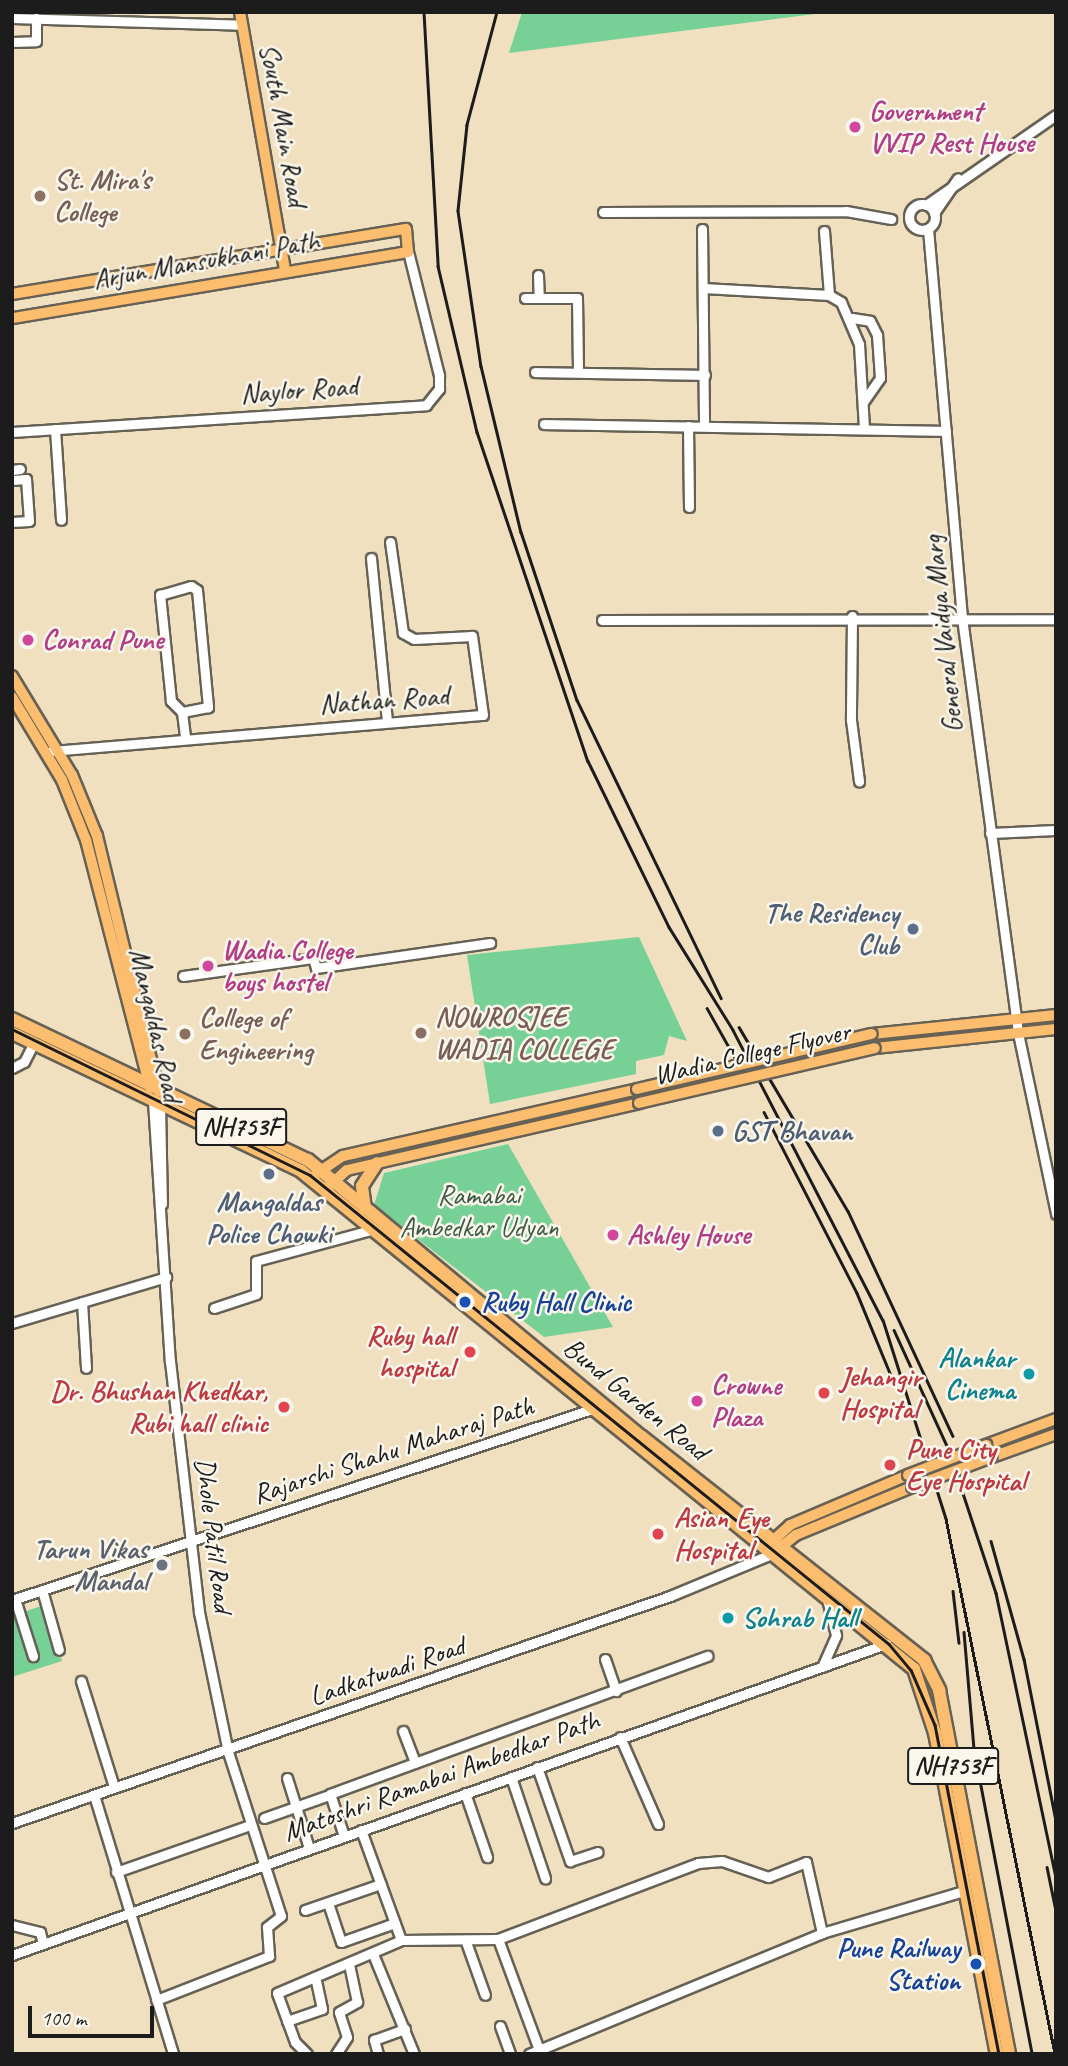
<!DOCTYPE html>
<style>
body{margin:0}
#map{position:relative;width:1068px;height:2066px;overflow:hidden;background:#f0e0c0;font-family:Caveat,sans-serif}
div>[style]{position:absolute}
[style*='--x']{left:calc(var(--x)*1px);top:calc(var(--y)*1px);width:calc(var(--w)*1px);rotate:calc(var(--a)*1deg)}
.green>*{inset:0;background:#77d095}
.roads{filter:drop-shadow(2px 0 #666155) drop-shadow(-2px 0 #666155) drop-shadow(0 2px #666155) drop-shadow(0 -2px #666155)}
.minor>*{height:9px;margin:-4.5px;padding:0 4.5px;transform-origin:4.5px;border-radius:4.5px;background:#fff}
.minor>.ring{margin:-4.5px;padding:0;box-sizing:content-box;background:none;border:9px solid #fff;border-radius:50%}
.major>*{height:10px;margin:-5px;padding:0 5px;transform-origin:5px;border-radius:5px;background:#fcbd6f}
.highway>*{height:12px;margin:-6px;padding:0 6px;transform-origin:6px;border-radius:6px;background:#fcbd6f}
.rail>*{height:2.5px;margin:-1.25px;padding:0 1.25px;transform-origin:1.25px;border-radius:1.25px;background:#1c1c1c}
.bridges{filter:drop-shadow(2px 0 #666155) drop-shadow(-2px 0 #666155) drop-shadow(0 2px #666155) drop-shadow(0 -2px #666155)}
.major-bridge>*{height:10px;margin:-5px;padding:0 5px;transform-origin:5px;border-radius:5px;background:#fcbd6f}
.dots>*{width:19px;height:19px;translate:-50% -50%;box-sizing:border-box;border:4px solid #fbf7ec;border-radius:50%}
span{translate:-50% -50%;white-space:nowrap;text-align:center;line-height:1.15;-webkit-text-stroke:5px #fbf7ec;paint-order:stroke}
.shield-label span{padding:2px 5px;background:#fbf7ec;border:2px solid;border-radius:5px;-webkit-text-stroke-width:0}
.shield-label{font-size:26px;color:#1c1c1c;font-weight:700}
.hotel-label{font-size:28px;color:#b23c85;font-weight:700}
.left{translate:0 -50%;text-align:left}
.street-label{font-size:28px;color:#1c1c1c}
.education-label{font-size:28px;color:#785e54;font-weight:700}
.service-label{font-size:28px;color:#4e5e75;font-weight:700}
.right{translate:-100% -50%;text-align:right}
.park-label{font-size:28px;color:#3c5b46}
.transit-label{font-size:28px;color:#164399;font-weight:700}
.health-label{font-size:28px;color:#be3a42;font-weight:700}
.culture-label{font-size:28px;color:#0d838f;font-weight:700}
.worship-label{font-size:28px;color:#5b616d;font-weight:700}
.frame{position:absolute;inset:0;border:14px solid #1c1c1c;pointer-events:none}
.scale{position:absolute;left:28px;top:2006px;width:126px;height:32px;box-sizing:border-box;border:4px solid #1c1c1c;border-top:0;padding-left:9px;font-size:21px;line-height:24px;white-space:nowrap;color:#1c1c1c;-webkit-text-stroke:5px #fbf7ec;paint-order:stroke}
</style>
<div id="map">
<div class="green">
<i style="clip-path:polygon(522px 12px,831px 12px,509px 53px)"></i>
<i style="clip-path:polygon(639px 937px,687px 1041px,669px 1036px,664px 1055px,636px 1061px,636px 1074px,490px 1104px,467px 955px)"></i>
<i style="clip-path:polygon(508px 1144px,613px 1327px,544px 1337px,374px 1205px,384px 1173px)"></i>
<i style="clip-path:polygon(44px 1605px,62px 1661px,12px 1677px,12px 1616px)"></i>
</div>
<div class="roads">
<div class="minor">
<i style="--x:12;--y:18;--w:230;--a:1.7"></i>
<i style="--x:12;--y:42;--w:24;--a:-2"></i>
<i style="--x:36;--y:41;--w:23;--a:-90"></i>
<i class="ring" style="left:909px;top:204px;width:17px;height:17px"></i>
<i style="--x:926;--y:205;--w:158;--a:-34.7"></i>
<i style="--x:603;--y:212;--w:243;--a:-0.2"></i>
<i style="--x:846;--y:211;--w:46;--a:10.1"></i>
<i style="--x:934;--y:213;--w:42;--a:-55.6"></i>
<i style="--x:702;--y:229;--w:197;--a:89.4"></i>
<i style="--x:928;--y:229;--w:390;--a:85"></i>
<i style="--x:962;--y:618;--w:419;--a:82.3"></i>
<i style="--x:1018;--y:1033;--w:185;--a:78.1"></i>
<i style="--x:824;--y:231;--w:64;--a:85.5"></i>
<i style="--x:538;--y:275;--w:23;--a:88"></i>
<i style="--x:703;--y:288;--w:126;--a:3.2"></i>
<i style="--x:829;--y:295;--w:14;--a:30"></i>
<i style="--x:841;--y:302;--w:46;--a:66.8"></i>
<i style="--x:859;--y:344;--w:84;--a:86.6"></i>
<i style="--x:525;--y:298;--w:52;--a:0"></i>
<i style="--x:577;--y:298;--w:74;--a:89.2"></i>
<i style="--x:852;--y:318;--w:18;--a:9"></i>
<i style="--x:870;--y:321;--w:16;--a:63"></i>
<i style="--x:877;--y:335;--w:43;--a:86"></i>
<i style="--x:880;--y:378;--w:29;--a:125"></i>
<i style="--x:535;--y:372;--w:170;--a:1"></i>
<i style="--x:544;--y:424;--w:402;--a:1"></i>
<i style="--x:688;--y:426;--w:81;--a:89.3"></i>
<i style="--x:55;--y:429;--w:91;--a:86.2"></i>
<i style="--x:12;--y:432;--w:415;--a:-3.7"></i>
<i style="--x:426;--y:405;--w:21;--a:-51"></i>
<i style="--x:439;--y:389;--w:14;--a:-90"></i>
<i style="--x:439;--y:375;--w:127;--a:-104.1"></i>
<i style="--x:12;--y:470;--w:8;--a:-7"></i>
<i style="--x:12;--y:480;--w:14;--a:-4"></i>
<i style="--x:26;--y:479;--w:42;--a:85.9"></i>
<i style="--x:29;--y:521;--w:17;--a:177"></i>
<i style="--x:371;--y:558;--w:164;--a:84.4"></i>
<i style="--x:191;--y:586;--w:7;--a:34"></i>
<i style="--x:197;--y:590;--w:118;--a:84.6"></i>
<i style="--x:208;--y:707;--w:26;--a:169"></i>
<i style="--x:182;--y:712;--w:16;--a:-135"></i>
<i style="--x:171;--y:701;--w:107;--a:-95.9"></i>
<i style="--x:160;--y:595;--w:32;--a:-16"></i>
<i style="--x:852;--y:616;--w:104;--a:90.6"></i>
<i style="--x:851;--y:720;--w:62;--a:82.5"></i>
<i style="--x:602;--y:620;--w:454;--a:-0.1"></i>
<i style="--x:182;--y:712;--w:25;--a:83"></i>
<i style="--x:51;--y:751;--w:433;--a:-4.8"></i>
<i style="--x:483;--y:715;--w:80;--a:-97.9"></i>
<i style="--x:472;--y:636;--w:58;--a:177"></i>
<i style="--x:414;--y:639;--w:13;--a:-151"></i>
<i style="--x:403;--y:633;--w:92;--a:-98.1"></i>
<i style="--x:990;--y:833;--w:66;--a:-2.6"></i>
<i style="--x:183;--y:976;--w:131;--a:-7.9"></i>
<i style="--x:313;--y:958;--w:10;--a:73"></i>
<i style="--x:316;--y:968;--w:176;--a:-8.2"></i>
<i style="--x:12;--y:1068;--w:13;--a:-27"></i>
<i style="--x:24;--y:1062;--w:22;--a:-63"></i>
<i style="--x:153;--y:1101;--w:261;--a:86.3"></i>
<i style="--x:170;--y:1361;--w:253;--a:83.4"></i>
<i style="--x:199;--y:1612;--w:143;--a:78.3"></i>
<i style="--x:228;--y:1752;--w:172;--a:72.1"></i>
<i style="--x:281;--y:1916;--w:18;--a:142"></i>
<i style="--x:267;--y:1927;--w:29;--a:86"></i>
<i style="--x:269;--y:1956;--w:121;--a:158.7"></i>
<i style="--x:160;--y:1104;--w:100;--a:88.9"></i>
<i style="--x:82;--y:1302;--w:66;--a:86.5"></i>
<i style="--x:214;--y:1308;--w:44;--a:-18.4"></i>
<i style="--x:256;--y:1294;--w:33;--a:-90"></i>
<i style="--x:256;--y:1261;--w:123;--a:-15.1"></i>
<i style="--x:12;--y:1323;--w:161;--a:-16.6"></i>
<i style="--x:42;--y:1590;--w:62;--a:74.2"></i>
<i style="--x:15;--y:1599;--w:60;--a:72.5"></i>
<i style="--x:12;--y:1600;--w:607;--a:-18.23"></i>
<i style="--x:605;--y:1659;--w:34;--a:71"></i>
<i style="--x:822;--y:1667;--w:35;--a:-66"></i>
<i style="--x:836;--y:1635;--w:36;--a:-104"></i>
<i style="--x:81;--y:1681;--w:111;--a:72.7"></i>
<i style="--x:403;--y:1731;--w:34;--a:69"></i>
<i style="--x:620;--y:1737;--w:95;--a:66.4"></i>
<i style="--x:537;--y:1767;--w:100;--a:70.7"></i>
<i style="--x:570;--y:1861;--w:29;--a:-18"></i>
<i style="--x:511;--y:1777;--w:107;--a:71.4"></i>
<i style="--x:287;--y:1778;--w:73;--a:72.6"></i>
<i style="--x:465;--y:1793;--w:68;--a:71"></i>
<i style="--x:94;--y:1795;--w:271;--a:73"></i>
<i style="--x:264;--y:1818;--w:66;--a:-19.5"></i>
<i style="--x:12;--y:1823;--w:696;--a:-19.03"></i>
<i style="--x:670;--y:1596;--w:113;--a:-22.5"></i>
<i style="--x:361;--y:1830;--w:117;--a:70"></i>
<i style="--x:344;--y:1836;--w:44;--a:-108.4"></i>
<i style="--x:330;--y:1794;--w:402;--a:-20.1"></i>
<i style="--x:116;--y:1872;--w:142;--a:-19.3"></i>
<i style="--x:328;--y:1903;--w:41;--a:71.6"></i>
<i style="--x:341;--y:1942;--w:57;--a:-19.4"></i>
<i style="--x:305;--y:1910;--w:80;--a:-18.9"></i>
<i style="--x:12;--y:1925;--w:29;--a:14"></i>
<i style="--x:40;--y:1932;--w:12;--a:76"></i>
<i style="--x:498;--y:1939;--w:118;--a:69.7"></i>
<i style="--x:466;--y:1942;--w:56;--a:70.3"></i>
<i style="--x:373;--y:1954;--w:108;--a:67.7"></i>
<i style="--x:12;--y:1955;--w:928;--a:-19.59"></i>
<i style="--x:287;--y:2021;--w:37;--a:-19"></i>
<i style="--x:322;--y:2009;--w:33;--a:-102"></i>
<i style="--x:500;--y:2026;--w:30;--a:70"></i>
<i style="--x:307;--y:2054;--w:17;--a:-135"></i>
<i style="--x:295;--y:2042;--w:52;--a:-110.2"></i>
<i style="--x:277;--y:1993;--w:135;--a:-23.1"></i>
<i style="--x:401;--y:1940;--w:97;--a:-0.6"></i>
<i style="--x:498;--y:1939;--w:214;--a:-20.8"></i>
<i style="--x:698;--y:1863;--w:24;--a:-5"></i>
<i style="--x:722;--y:1861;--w:49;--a:19.2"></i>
<i style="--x:768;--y:1877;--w:41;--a:-21.5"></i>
<i style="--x:806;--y:1862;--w:73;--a:77.3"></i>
<i style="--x:336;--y:2054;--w:20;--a:-57"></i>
<i style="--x:347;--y:2037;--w:26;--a:-108"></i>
<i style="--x:339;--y:2012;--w:21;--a:-29"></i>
<i style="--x:357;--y:2002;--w:40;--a:-102"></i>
<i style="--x:378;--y:2054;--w:15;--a:-106"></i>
<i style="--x:374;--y:2040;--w:33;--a:-20"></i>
<i style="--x:529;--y:2054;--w:317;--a:-22.4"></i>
<i style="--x:822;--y:1933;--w:148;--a:-16.5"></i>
</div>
<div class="major">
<i style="--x:240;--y:12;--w:261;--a:80.1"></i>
<i style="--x:12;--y:294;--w:399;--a:-9.4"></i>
<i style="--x:406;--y:229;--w:23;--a:85"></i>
<i style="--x:408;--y:252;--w:401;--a:170.5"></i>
<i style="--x:12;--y:676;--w:116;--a:58.8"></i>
<i style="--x:72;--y:775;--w:66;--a:67.7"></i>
<i style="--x:97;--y:836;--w:263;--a:76.4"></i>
<i style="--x:12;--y:697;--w:97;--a:58.9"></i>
<i style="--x:62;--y:780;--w:65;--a:68.2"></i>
<i style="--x:86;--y:840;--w:256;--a:75.5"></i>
<i style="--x:872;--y:1034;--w:185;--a:-5.9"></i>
<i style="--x:875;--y:1048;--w:182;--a:-6"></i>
<i style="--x:316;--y:1174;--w:32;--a:-34"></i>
<i style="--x:343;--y:1156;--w:302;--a:-12.8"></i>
<i style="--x:328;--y:1187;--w:25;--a:-42"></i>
<i style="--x:347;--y:1170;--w:300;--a:-12.9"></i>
<i style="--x:986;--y:1445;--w:75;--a:-20.4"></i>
<i style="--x:992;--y:1457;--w:68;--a:-19.8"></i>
<i style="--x:768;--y:1545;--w:30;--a:-42"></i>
<i style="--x:790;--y:1525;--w:128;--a:-23"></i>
<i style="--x:776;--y:1551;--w:26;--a:-39"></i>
<i style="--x:796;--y:1535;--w:126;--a:-22.5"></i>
</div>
<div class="highway">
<i style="--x:12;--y:1019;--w:328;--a:25.5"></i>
<i style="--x:308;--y:1160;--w:434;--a:39.7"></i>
<i style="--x:642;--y:1437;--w:360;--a:38.3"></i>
<i style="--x:924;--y:1660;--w:34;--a:63"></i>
<i style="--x:939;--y:1690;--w:371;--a:79.1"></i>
<i style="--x:12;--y:1033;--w:320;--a:25.5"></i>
<i style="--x:301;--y:1171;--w:790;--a:39.09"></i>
<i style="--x:914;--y:1669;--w:67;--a:71.8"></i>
<i style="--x:935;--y:1733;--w:327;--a:79.1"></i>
<i style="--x:365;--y:1208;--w:22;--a:-98"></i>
<i style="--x:362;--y:1186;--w:27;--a:-57"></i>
</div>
</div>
<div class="rail">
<i style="--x:424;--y:12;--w:254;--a:86.8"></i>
<i style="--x:438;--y:266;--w:171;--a:76.8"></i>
<i style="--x:477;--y:432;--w:347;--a:71.4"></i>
<i style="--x:588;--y:761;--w:185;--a:64"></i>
<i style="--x:669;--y:927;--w:121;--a:58.1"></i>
<i style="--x:733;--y:1030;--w:326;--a:62.7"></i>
<i style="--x:883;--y:1320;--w:209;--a:72.4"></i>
<i style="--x:946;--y:1519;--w:546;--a:78.48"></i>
<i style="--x:497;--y:12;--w:117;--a:104.9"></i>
<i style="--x:467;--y:125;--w:86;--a:96"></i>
<i style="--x:458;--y:211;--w:157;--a:81.6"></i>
<i style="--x:481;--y:366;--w:171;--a:76.5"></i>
<i style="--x:521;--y:532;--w:177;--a:71.6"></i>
<i style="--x:577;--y:700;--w:331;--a:64.2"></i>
<i style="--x:707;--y:1008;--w:84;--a:60.7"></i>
<i style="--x:739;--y:1027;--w:214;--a:59.4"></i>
<i style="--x:848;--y:1211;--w:248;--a:65"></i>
<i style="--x:12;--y:1029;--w:332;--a:26.1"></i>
<i style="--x:310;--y:1175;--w:745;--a:39.01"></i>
<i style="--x:889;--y:1644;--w:34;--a:50"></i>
<i style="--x:911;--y:1670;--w:60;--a:66.4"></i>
<i style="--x:935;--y:1725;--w:335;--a:79"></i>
<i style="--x:764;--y:1112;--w:203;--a:62.8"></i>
<i style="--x:857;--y:1293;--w:87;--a:67.6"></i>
<i style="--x:894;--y:1330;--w:130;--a:65.4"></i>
<i style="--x:948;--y:1448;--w:153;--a:71.7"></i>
<i style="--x:996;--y:1593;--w:291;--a:78.1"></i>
<i style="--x:991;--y:1541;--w:123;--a:74.4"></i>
<i style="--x:1024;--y:1659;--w:164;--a:78.8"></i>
<i style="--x:953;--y:1591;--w:52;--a:83.4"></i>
<i style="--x:964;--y:1632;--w:117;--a:85.1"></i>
<i style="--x:974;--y:1749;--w:310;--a:79.2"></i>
<i style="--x:1047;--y:1867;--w:45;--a:78.4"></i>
</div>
<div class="bridges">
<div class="major-bridge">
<i style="--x:637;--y:1089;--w:241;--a:-13.2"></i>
<i style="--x:639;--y:1103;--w:242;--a:-13.1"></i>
<i style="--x:908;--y:1475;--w:84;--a:-21"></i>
<i style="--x:912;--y:1487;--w:85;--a:-20.6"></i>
</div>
</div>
<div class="dots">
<i style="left:855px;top:127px;background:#d1479c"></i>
<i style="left:40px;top:196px;background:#8d6e63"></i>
<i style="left:28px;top:640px;background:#d1479c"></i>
<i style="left:913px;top:929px;background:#5c6f8a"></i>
<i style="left:208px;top:966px;background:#d1479c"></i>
<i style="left:421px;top:1033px;background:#8d6e63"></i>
<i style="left:185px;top:1034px;background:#8d6e63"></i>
<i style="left:718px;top:1131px;background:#5c6f8a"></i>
<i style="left:269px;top:1174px;background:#5c6f8a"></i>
<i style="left:613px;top:1235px;background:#d1479c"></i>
<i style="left:465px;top:1302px;background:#1a4fb4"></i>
<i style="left:470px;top:1352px;background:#e0444e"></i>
<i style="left:1029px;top:1374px;background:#0f9aa8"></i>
<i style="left:824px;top:1393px;background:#e0444e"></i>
<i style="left:697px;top:1401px;background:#d1479c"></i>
<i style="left:284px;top:1407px;background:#e0444e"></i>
<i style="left:890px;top:1465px;background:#e0444e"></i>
<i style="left:658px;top:1534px;background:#e0444e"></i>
<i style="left:162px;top:1565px;background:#6b7280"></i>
<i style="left:728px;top:1618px;background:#0f9aa8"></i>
<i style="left:976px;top:1964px;background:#1a4fb4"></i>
</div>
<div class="shield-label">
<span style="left:241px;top:1127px">NH753F</span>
<span style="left:953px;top:1766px">NH753F</span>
</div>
<div class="hotel-label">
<span class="left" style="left:869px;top:127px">Government<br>VVIP Rest House</span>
<span class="left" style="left:42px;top:640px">Conrad Pune</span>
<span class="left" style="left:222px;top:966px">Wadia College<br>boys hostel</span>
<span class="left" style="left:627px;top:1235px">Ashley House</span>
<span class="left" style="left:711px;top:1401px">Crowne<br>Plaza</span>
</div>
<div class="street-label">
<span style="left:283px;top:125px;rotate:80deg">South Main Road</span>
<span style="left:206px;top:260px;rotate:-10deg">Arjun Mansukhani Path</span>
<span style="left:299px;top:390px;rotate:-4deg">Naylor Road</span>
<span style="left:943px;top:634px;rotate:-96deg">General Vaidya Marg</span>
<span style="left:384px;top:700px;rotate:-4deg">Nathan Road</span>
<span style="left:156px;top:1025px;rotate:77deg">Mangaldas Road</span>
<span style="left:752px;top:1053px;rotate:-13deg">Wadia College Flyover</span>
<span style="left:636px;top:1399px;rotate:39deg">Bund Garden Road</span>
<span style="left:393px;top:1450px;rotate:-18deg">Rajarshi Shahu Maharaj Path</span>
<span style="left:214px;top:1535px;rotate:83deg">Dhole Patil Road</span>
<span style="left:387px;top:1671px;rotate:-19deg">Ladkatwadi Road</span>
<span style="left:441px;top:1776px;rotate:-20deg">Matoshri Ramabai Ambedkar Path</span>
</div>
<div class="education-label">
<span class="left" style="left:54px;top:196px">St. Mira's<br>College</span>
<span class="left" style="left:435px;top:1033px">NOWROSJEE<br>WADIA COLLEGE</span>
<span class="left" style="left:199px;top:1034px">College of<br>Engineering</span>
</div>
<div class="service-label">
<span class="right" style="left:899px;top:929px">The Residency<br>Club</span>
<span class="left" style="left:732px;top:1131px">GST Bhavan</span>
<span style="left:269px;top:1218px">Mangaldas<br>Police Chowki</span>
</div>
<div class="park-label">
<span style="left:479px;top:1211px">Ramabai<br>Ambedkar Udyan</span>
</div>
<div class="transit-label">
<span class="left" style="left:481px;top:1302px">Ruby Hall Clinic</span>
<span class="right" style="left:960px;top:1964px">Pune Railway<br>Station</span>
</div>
<div class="health-label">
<span class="right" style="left:454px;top:1352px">Ruby hall<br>hospital</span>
<span class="left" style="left:840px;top:1393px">Jehangir<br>Hospital</span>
<span class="right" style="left:268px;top:1407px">Dr. Bhushan Khedkar,<br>Rubi hall clinic</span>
<span class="left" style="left:906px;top:1465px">Pune City<br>Eye Hospital</span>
<span class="left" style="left:674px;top:1534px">Asian Eye<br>Hospital</span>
</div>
<div class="culture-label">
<span class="right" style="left:1015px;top:1374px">Alankar<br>Cinema</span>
<span class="left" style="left:742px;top:1618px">Sohrab Hall</span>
</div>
<div class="worship-label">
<span class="right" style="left:148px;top:1565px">Tarun Vikas<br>Mandal</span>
</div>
<div class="frame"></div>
<div class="scale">100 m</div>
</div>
